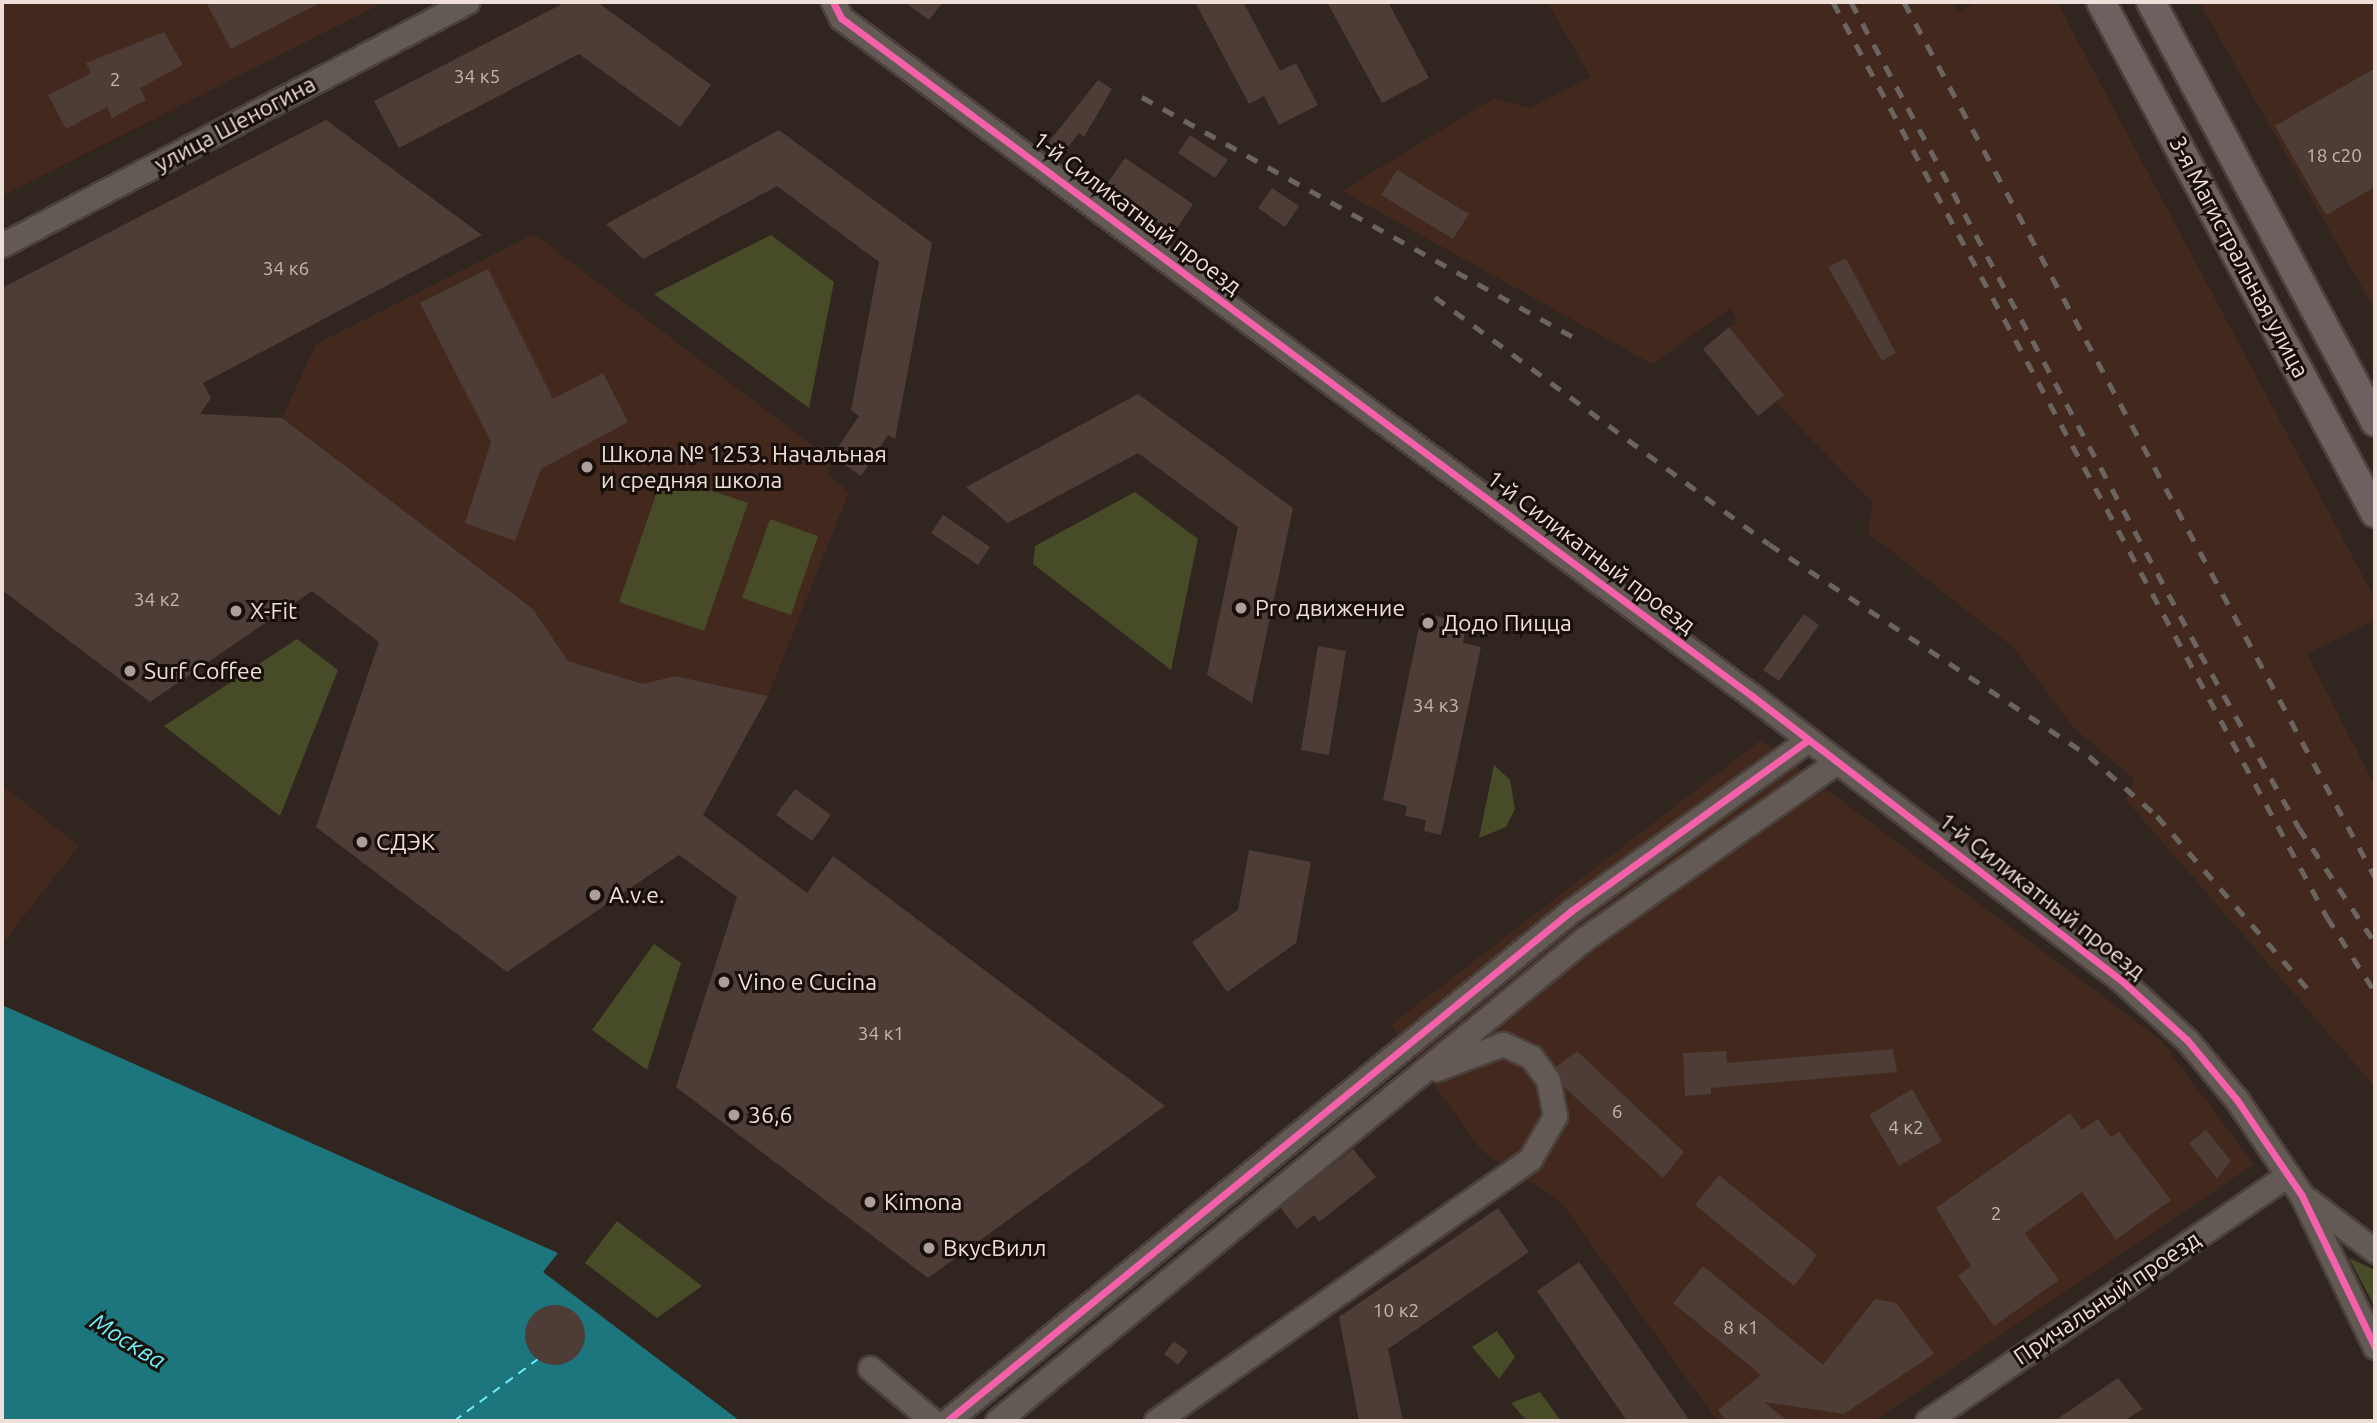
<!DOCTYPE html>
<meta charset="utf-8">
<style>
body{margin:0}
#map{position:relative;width:2377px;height:1423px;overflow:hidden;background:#312520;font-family:Ubuntu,sans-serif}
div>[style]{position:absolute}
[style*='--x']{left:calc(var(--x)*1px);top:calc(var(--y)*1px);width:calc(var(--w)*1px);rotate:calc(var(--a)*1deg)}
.built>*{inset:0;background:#42281d}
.green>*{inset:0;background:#474b27}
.water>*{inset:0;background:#1d757d}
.ferry>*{height:2px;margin-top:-1px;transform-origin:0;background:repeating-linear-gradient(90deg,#6ceefb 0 9px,transparent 0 16px)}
.building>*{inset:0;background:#4d3d36}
.round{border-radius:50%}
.roads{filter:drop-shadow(2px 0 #4b413c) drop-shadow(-2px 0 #4b413c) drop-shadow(0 2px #4b413c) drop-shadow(0 -2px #4b413c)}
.minor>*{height:23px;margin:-11.5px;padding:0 11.5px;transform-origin:11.5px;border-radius:11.5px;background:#635a56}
.major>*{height:28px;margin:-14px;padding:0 14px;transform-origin:14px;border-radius:14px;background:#6e605e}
.rail>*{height:5px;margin-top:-2.5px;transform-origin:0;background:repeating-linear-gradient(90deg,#6c6460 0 12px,transparent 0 24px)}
.cycleway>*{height:7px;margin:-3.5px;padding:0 3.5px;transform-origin:3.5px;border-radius:3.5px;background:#f560ab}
.dots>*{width:19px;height:19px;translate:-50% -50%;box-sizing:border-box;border:4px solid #180f0b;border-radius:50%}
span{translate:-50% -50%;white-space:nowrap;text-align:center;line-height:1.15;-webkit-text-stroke:6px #180f0b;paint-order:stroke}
.number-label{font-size:19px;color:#c6b6b0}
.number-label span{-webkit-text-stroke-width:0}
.street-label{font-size:23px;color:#eedfd9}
.poi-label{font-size:23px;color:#eedfd9}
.left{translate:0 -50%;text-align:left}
.water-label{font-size:24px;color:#6ceefb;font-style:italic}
.frame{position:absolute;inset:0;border:4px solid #eedfd9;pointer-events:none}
</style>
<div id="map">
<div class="built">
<i style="clip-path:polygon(2px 2px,385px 2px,2px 196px)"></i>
<i style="clip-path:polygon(1547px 2px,1952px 2px,1958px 12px,1977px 2px,2057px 2px,2375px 599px,2375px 620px,2307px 654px,2375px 786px,2375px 1087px,2125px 799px,2135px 780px,2074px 728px,2013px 647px,1868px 533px,1873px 503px,1776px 403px,1758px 416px,1703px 349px,1738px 321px,1731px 308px,1652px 364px,1342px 191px,1494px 98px,1529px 108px,1591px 77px)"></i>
<i style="clip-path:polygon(2199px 2px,2375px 2px,2375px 310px)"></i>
<i style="clip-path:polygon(534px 234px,833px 461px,826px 473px,849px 492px,768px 696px,675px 676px,643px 684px,568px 661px,533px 609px,282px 418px,316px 344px)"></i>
<i style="clip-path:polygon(1761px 740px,2160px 1039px,2254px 1164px,1874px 1421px,1717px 1421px,1561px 1202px,1482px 1151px,1391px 1025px)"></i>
<i style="clip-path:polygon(2px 785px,79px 846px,2px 944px)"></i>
</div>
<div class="green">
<i style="clip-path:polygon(771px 235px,834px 282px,809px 408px,654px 294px)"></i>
<i style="clip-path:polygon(663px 474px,748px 503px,704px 631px,619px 602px)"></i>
<i style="clip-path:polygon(1135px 492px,1198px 539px,1171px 670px,1033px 564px,1035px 546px)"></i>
<i style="clip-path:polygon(770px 519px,818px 536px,791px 615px,742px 598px)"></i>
<i style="clip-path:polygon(297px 639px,338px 670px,280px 816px,164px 726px)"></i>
<i style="clip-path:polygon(1494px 765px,1510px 780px,1515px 809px,1506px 827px,1479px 838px)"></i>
<i style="clip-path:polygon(654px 944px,681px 963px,647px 1070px,592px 1030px)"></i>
<i style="clip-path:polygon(617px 1221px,702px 1286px,657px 1318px,585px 1263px)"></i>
<i style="clip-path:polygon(2349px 1258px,2375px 1270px,2375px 1307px)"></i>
<i style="clip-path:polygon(1497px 1331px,1515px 1357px,1499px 1379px,1472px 1347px)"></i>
<i style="clip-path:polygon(1540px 1392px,1561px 1421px,1527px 1421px,1511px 1403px)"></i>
</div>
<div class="water">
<i style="clip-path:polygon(2px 1005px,558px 1253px,543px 1272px,740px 1421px,2px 1421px)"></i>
</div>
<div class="ferry">
<i style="--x:454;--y:1421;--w:104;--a:-36.4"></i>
</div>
<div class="building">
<i style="clip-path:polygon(206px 2px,322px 2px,231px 49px)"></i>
<i style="clip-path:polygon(566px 2px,597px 2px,711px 85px,680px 127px,579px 54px,399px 148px,374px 101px)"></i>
<i style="clip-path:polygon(904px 2px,943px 2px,929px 20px)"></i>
<i style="clip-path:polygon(1195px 2px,1243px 2px,1280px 71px,1296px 63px,1318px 105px,1279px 125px,1264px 96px,1249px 104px)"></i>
<i style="clip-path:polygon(1327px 2px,1388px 2px,1429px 78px,1382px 103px)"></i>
<i style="clip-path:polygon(164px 32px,183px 65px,140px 88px,146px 100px,112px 118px,107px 107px,66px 129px,48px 95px,91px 73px,86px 63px)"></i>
<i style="clip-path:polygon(2375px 68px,2375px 187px,2326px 215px,2275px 126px)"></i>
<i style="clip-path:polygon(1098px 80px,1112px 89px,1084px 137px,1079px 133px,1063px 154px,1048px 143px)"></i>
<i style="clip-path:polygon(326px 120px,482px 235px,203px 383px,211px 398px,200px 414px,282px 418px,533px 609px,568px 661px,643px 684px,675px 676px,768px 696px,703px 815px,807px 893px,833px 856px,1165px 1106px,928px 1278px,676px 1087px,737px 897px,679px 855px,507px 972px,316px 827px,379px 642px,312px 591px,150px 702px,2px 590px,2px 288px)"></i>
<i style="clip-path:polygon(779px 130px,932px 243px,895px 439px,888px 435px,861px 476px,832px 456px,859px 416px,851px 410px,879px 262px,777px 186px,643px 259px,606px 224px)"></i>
<i style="clip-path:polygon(1190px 135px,1228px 160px,1215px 178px,1178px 153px)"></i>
<i style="clip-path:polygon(1125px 158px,1193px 204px,1174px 233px,1105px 187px)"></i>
<i style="clip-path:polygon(1397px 170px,1469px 214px,1453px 239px,1381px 195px)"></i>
<i style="clip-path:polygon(1272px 188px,1299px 206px,1285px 227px,1258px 208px)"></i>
<i style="clip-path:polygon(1846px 258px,1896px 353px,1882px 361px,1828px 267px)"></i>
<i style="clip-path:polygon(488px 269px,553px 399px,603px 373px,628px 422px,541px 469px,515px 541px,465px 523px,491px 442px,420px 303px)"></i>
<i style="clip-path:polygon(1729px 327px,1784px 395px,1758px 416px,1703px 349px)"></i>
<i style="clip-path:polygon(1138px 394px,1293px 508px,1252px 703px,1207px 675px,1238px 527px,1138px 453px,1008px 523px,966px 487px)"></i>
<i style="clip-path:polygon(943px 515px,990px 547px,978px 565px,931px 533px)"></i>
<i style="clip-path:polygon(1422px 613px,1446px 618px,1444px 628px,1465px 633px,1463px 643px,1481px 647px,1441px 835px,1424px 831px,1426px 820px,1405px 816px,1407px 806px,1383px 800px)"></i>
<i style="clip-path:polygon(1804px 614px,1819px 625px,1779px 681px,1763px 670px)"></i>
<i style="clip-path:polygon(1318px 646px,1346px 651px,1329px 755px,1301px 750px)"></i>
<i style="clip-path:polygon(795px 789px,831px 815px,812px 841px,776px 815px)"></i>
<i style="clip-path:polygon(1249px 850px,1311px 862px,1296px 943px,1227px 992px,1192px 942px,1238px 910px)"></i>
<i style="clip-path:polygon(1893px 1049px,1897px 1072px,1711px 1088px,1711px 1094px,1685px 1096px,1683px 1053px,1726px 1051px,1727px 1063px)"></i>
<i style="clip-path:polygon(1577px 1051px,1684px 1152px,1663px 1178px,1564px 1087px,1556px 1067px)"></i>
<i style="clip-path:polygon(1912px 1089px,1942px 1141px,1899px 1166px,1869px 1115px)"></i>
<i style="clip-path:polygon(2070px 1113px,2082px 1130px,2098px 1119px,2111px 1137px,2119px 1132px,2171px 1200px,2116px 1240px,2082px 1192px,2025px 1233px,2059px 1280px,1994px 1326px,1958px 1276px,1971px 1266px,1936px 1208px)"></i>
<i style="clip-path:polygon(2206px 1130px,2231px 1161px,2217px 1179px,2189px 1143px)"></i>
<i style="clip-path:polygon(1353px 1149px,1376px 1177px,1319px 1222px,1314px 1215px,1297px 1229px,1280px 1207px)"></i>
<i style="clip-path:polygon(1719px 1175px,1817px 1255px,1794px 1286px,1695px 1205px)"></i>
<i style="clip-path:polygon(1498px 1208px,1529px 1252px,1388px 1349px,1403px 1421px,1359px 1421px,1339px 1317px)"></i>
<i style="clip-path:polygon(1579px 1262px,1589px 1276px,1690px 1421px,1627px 1421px,1537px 1291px)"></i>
<i style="clip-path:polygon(1703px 1266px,1823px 1365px,1875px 1299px,1896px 1303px,1934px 1354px,1844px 1414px,1764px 1402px,1788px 1421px,1726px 1421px,1718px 1410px,1761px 1375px,1673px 1303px)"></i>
<i class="round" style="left:525px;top:1305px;width:60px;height:60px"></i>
<i style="clip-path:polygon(1174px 1341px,1188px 1352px,1178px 1365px,1164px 1354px)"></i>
<i style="clip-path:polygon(2118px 1378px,2143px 1409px,2124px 1421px,2054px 1421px)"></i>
</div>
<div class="roads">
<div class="minor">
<i style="--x:833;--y:2;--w:18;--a:63"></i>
<i style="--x:841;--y:18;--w:1136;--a:36.66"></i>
<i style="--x:1752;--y:696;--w:466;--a:37.6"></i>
<i style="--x:2121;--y:980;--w:89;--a:42.3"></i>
<i style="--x:2187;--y:1040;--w:78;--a:50.2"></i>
<i style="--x:2237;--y:1100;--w:114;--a:55.8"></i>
<i style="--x:2301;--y:1194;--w:170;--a:64.2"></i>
<i style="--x:2;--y:245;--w:525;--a:-27.59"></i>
<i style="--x:2308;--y:1200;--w:84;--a:37.3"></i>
<i style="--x:870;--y:1368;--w:82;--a:40.1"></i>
<i style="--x:947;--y:1421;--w:806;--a:-39.26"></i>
<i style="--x:1571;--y:911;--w:292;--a:-35.8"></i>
<i style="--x:997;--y:1421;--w:760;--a:-39.39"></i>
<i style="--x:1584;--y:939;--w:309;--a:-35"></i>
<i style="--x:1156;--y:1421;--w:457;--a:-35"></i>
<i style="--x:1530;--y:1159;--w:50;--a:-59.8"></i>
<i style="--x:1555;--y:1116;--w:37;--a:-101"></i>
<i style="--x:1548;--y:1080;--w:29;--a:-126"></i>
<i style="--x:1531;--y:1057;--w:31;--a:-155"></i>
<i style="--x:1503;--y:1044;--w:71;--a:159.3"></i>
<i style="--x:1927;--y:1421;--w:437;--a:-34.3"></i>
</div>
<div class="major">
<i style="--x:2101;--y:2;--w:580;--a:61.8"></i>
<i style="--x:2151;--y:2;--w:476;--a:61.9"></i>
</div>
</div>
<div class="rail">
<i style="--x:1833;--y:2;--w:1040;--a:61.64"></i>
<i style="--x:2327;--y:917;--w:89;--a:57.4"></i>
<i style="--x:1851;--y:2;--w:739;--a:61.8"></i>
<i style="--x:2200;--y:653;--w:201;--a:60.5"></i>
<i style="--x:2299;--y:828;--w:138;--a:56.5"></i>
<i style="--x:1904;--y:2;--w:994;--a:61.71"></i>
<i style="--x:1142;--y:97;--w:499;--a:29.1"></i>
<i style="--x:1435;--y:297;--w:415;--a:36.5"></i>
<i style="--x:1769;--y:544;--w:384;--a:33.5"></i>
<i style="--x:2089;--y:756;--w:91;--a:41.4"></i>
<i style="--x:2157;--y:816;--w:237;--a:48.9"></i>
</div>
<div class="cycleway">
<i style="--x:833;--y:2;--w:18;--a:63"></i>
<i style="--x:841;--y:18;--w:1136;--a:36.66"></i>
<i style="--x:1752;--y:696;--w:466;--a:37.6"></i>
<i style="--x:2121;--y:980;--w:89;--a:42.3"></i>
<i style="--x:2187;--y:1040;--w:78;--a:50.2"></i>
<i style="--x:2237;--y:1100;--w:114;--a:55.8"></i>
<i style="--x:2301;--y:1194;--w:170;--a:64.2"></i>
<i style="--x:947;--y:1421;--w:806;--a:-39.26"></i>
<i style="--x:1571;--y:911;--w:292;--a:-35.8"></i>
</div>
<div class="dots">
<i style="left:587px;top:467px;background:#ac9e98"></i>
<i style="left:1241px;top:608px;background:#ac9e98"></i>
<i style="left:236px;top:611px;background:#ac9e98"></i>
<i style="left:1428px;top:623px;background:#ac9e98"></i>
<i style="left:130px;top:671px;background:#ac9e98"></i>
<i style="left:362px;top:842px;background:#ac9e98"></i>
<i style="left:595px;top:895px;background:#ac9e98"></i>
<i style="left:724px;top:982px;background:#ac9e98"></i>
<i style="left:734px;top:1115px;background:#ac9e98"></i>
<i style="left:870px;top:1202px;background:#ac9e98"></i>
<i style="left:929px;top:1248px;background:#ac9e98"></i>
</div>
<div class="number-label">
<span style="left:477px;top:77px">34 к5</span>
<span style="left:115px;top:80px">2</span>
<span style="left:2334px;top:156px">18 с20</span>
<span style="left:286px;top:269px">34 к6</span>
<span style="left:157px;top:600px">34 к2</span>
<span style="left:1436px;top:706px">34 к3</span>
<span style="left:881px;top:1034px">34 к1</span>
<span style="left:1617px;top:1112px">6</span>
<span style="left:1906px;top:1128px">4 к2</span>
<span style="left:1996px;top:1214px">2</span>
<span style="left:1396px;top:1311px">10 к2</span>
<span style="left:1741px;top:1328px">8 к1</span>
</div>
<div class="street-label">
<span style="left:235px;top:124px;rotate:-28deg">улица Шеногина</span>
<span style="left:1137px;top:213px;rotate:37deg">1-й Силикатный проезд</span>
<span style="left:2239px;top:257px;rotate:62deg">3-я Магистральная улица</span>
<span style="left:1591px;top:552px;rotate:37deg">1-й Силикатный проезд</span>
<span style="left:2042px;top:896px;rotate:38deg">1-й Силикатный проезд</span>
<span style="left:2107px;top:1298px;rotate:-34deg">Причальный проезд</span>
</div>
<div class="poi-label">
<span class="left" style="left:601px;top:467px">Школа № 1253. Начальная<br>и средняя школа</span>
<span class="left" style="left:1255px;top:608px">Pro движение</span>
<span class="left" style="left:250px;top:611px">X-Fit</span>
<span class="left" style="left:1442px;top:623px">Додо Пицца</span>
<span class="left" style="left:144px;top:671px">Surf Coffee</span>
<span class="left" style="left:376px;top:842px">СДЭК</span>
<span class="left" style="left:609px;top:895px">A.v.e.</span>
<span class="left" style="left:738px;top:982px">Vino e Cucina</span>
<span class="left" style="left:748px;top:1115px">36,6</span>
<span class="left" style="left:884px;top:1202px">Kimona</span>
<span class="left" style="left:943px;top:1248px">ВкусВилл</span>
</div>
<div class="water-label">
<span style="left:128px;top:1341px;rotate:32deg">Москва</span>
</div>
<div class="frame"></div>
</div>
